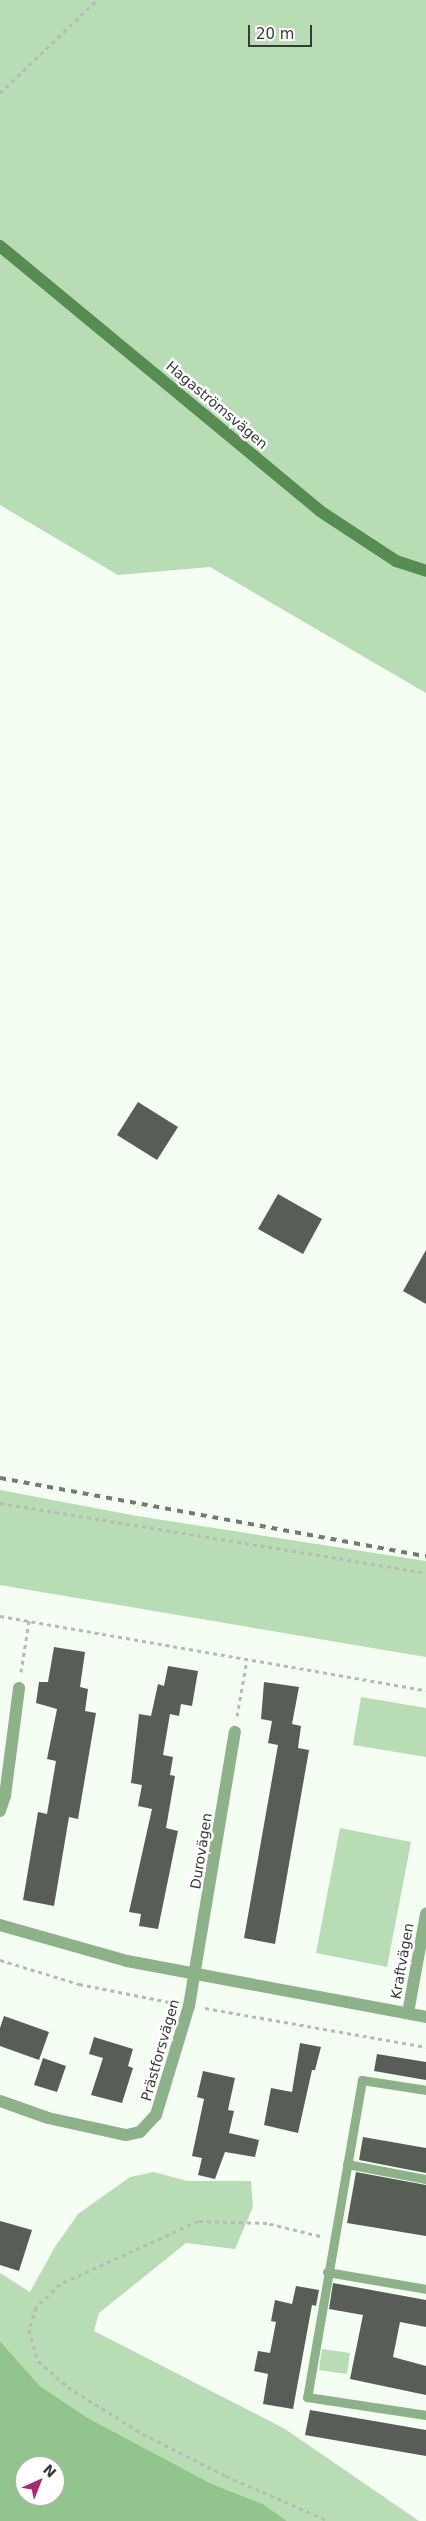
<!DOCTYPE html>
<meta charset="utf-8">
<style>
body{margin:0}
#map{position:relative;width:426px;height:2521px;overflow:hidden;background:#f4fef3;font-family:"DejaVu Sans",sans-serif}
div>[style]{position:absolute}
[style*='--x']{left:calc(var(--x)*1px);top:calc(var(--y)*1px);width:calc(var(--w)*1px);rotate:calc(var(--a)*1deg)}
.green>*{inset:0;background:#b8dcb4}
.water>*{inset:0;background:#92c48d}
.building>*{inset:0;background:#575e56}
.path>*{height:3px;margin-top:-1.5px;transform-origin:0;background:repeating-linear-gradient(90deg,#b5bcb4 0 4px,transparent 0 8px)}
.lane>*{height:9px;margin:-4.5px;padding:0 4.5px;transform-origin:4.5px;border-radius:4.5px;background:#8db189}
.street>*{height:12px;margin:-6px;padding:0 6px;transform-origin:6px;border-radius:6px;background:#8db189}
.secondary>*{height:12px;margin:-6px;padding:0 6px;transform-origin:6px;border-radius:6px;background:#578d52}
.rail>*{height:4px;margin-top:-2px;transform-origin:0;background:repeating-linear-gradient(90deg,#737973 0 6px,transparent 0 12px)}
span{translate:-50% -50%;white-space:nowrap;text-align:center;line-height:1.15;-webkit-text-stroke:5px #fff;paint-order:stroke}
.street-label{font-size:14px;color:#373b37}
.north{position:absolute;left:15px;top:2456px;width:50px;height:50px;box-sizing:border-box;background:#fff;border:1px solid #afb1af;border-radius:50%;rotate:44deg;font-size:14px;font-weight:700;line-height:20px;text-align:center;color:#373b37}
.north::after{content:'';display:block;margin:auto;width:18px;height:22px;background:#ab2770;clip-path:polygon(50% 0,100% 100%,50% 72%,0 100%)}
.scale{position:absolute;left:248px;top:25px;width:64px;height:22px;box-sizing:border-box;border:2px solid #373b37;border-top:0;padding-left:6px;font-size:15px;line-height:18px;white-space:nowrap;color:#373b37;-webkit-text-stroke:4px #fff;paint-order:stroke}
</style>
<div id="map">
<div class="green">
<i style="clip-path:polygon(0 0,426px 0,426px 693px,210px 567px,118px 575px,0 505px)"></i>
<i style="clip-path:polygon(0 1490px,137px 1516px,426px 1561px,426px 1657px,0 1585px)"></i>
<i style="clip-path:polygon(361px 1697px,426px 1708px,426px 1757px,353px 1745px)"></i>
<i style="clip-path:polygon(340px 1828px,411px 1842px,387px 1967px,316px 1953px)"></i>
<i style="clip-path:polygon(154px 2172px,187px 2181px,251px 2181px,253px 2207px,235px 2249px,186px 2243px,99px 2313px,94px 2331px,285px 2429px,419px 2521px,287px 2521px,263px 2504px,212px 2484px,88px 2418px,40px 2386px,0 2341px,0 2273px,30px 2292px,55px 2247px,78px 2214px,130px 2177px)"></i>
<i style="clip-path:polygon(322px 2349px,350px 2353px,347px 2374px,319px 2370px)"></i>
</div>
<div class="water">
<i style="clip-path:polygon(evenodd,0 2341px,40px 2386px,88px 2418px,212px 2484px,263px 2504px,287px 2521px,0 2521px,0 2341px,25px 2466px,55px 2466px,55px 2496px,25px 2496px,25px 2466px)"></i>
</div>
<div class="building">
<i style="clip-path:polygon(138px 1102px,178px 1127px,157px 1160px,117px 1135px)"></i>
<i style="clip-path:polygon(278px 1194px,322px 1219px,303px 1254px,258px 1229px)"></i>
<i style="clip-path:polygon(426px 1250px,426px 1304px,403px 1291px)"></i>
<i style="clip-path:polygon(54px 1647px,85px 1652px,80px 1687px,88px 1689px,85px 1711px,96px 1713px,78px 1819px,69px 1817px,54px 1906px,23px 1900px,38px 1812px,47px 1814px,56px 1761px,47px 1759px,57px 1709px,36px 1703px,39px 1682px,48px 1682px)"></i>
<i style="clip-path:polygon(168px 1666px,198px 1671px,192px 1706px,181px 1704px,179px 1716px,170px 1714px,163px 1755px,173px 1757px,170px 1775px,175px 1776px,166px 1828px,178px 1831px,158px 1929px,139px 1926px,141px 1914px,129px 1912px,152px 1809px,138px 1806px,142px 1785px,131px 1783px,139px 1714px,151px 1716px,158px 1684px,164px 1686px)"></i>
<i style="clip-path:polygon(264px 1682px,299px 1687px,292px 1724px,301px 1726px,298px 1748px,309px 1750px,275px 1944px,244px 1938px,278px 1745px,268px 1743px,272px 1721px,261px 1719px)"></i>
<i style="clip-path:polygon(4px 2016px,49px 2032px,39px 2060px,0 2046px,0 2028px)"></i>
<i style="clip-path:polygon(94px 2037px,133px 2049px,128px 2066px,133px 2068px,122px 2103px,91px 2095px,103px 2058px,89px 2054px)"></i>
<i style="clip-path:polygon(300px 2043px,321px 2047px,315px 2070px,312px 2070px,298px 2133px,264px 2125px,271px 2088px,292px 2092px)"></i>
<i style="clip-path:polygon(377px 2054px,426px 2062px,426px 2080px,374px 2071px)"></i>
<i style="clip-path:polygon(43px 2058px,66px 2066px,57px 2092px,34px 2085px)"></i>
<i style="clip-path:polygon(203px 2071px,235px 2078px,228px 2110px,234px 2111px,229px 2133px,259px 2140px,255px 2157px,225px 2152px,215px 2179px,198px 2175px,202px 2158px,192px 2156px,204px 2099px,197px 2097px)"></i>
<i style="clip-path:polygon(363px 2137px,426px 2148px,426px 2173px,359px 2160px)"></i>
<i style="clip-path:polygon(356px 2172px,426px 2185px,426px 2236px,347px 2223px)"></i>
<i style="clip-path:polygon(0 2221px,32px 2230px,19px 2271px,0 2265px)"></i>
<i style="clip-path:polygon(333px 2283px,426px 2300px,426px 2327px,400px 2322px,393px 2357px,426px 2366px,426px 2395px,350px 2379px,363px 2315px,329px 2309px)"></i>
<i style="clip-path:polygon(296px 2286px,319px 2290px,316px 2306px,312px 2305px,293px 2409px,263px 2404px,268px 2374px,254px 2371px,258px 2351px,270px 2353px,276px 2322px,271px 2321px,275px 2300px,292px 2304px)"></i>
<i style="clip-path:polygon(310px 2410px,426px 2430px,426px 2456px,305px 2435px)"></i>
</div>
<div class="path">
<i style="--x:0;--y:93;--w:134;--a:-43.8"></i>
<i style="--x:0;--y:1503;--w:432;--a:9.3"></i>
<i style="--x:0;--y:1616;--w:432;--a:9.9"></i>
<i style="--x:21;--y:1672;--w:52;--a:-81.1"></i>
<i style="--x:237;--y:1716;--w:57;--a:-79.9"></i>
<i style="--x:0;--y:1960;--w:83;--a:16.9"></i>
<i style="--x:79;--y:1984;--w:97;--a:11.3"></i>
<i style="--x:205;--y:2008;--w:224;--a:10"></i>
<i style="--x:320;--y:2236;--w:55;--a:-166.2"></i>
<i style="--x:267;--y:2223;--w:69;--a:-178.3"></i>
<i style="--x:198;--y:2221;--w:152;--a:155.5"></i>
<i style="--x:60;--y:2284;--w:33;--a:136"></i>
<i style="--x:36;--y:2307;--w:24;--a:107"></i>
<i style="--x:29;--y:2330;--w:32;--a:74"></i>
<i style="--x:38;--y:2361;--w:40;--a:41"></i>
<i style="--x:68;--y:2387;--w:89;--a:32.1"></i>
<i style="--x:143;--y:2434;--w:93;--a:26.8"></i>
<i style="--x:226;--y:2476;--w:112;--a:23.6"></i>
</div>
<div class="lane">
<i style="--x:426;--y:2090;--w:65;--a:-171.1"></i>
<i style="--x:362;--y:2080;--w:322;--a:99.8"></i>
<i style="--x:307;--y:2397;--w:120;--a:8.6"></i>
<i style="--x:347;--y:2164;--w:80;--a:10.8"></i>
<i style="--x:327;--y:2272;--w:100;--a:9.7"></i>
</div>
<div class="street">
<i style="--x:0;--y:1811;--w:16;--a:-72"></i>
<i style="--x:5;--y:1796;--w:109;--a:-82.6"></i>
<i style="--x:0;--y:1925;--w:132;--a:15.8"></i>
<i style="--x:127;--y:1961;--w:304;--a:10.6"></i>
<i style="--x:408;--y:2013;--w:101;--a:-79.7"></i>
<i style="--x:0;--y:2101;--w:51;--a:19.5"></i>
<i style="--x:48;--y:2118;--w:80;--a:12.3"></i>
<i style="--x:126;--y:2135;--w:14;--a:-12"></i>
<i style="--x:140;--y:2132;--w:23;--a:-47"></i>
<i style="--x:156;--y:2115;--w:114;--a:-73.2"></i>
<i style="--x:189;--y:2006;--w:278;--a:-80.5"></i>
</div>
<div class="secondary">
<i style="--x:0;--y:246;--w:415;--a:39.6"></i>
<i style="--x:320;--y:511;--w:91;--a:33.3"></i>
<i style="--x:396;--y:561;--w:32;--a:18"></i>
</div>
<div class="rail">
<i style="--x:0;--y:1478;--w:433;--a:10.4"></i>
</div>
<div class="street-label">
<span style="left:217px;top:405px;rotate:40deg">Hagaströmsvägen</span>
<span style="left:201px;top:1851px;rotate:-81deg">Durovägen</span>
<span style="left:402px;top:1961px;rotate:-80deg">Kraftvägen</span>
<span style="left:160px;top:2050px;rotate:-74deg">Prästforsvägen</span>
</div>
<div class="north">N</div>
<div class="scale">20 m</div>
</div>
